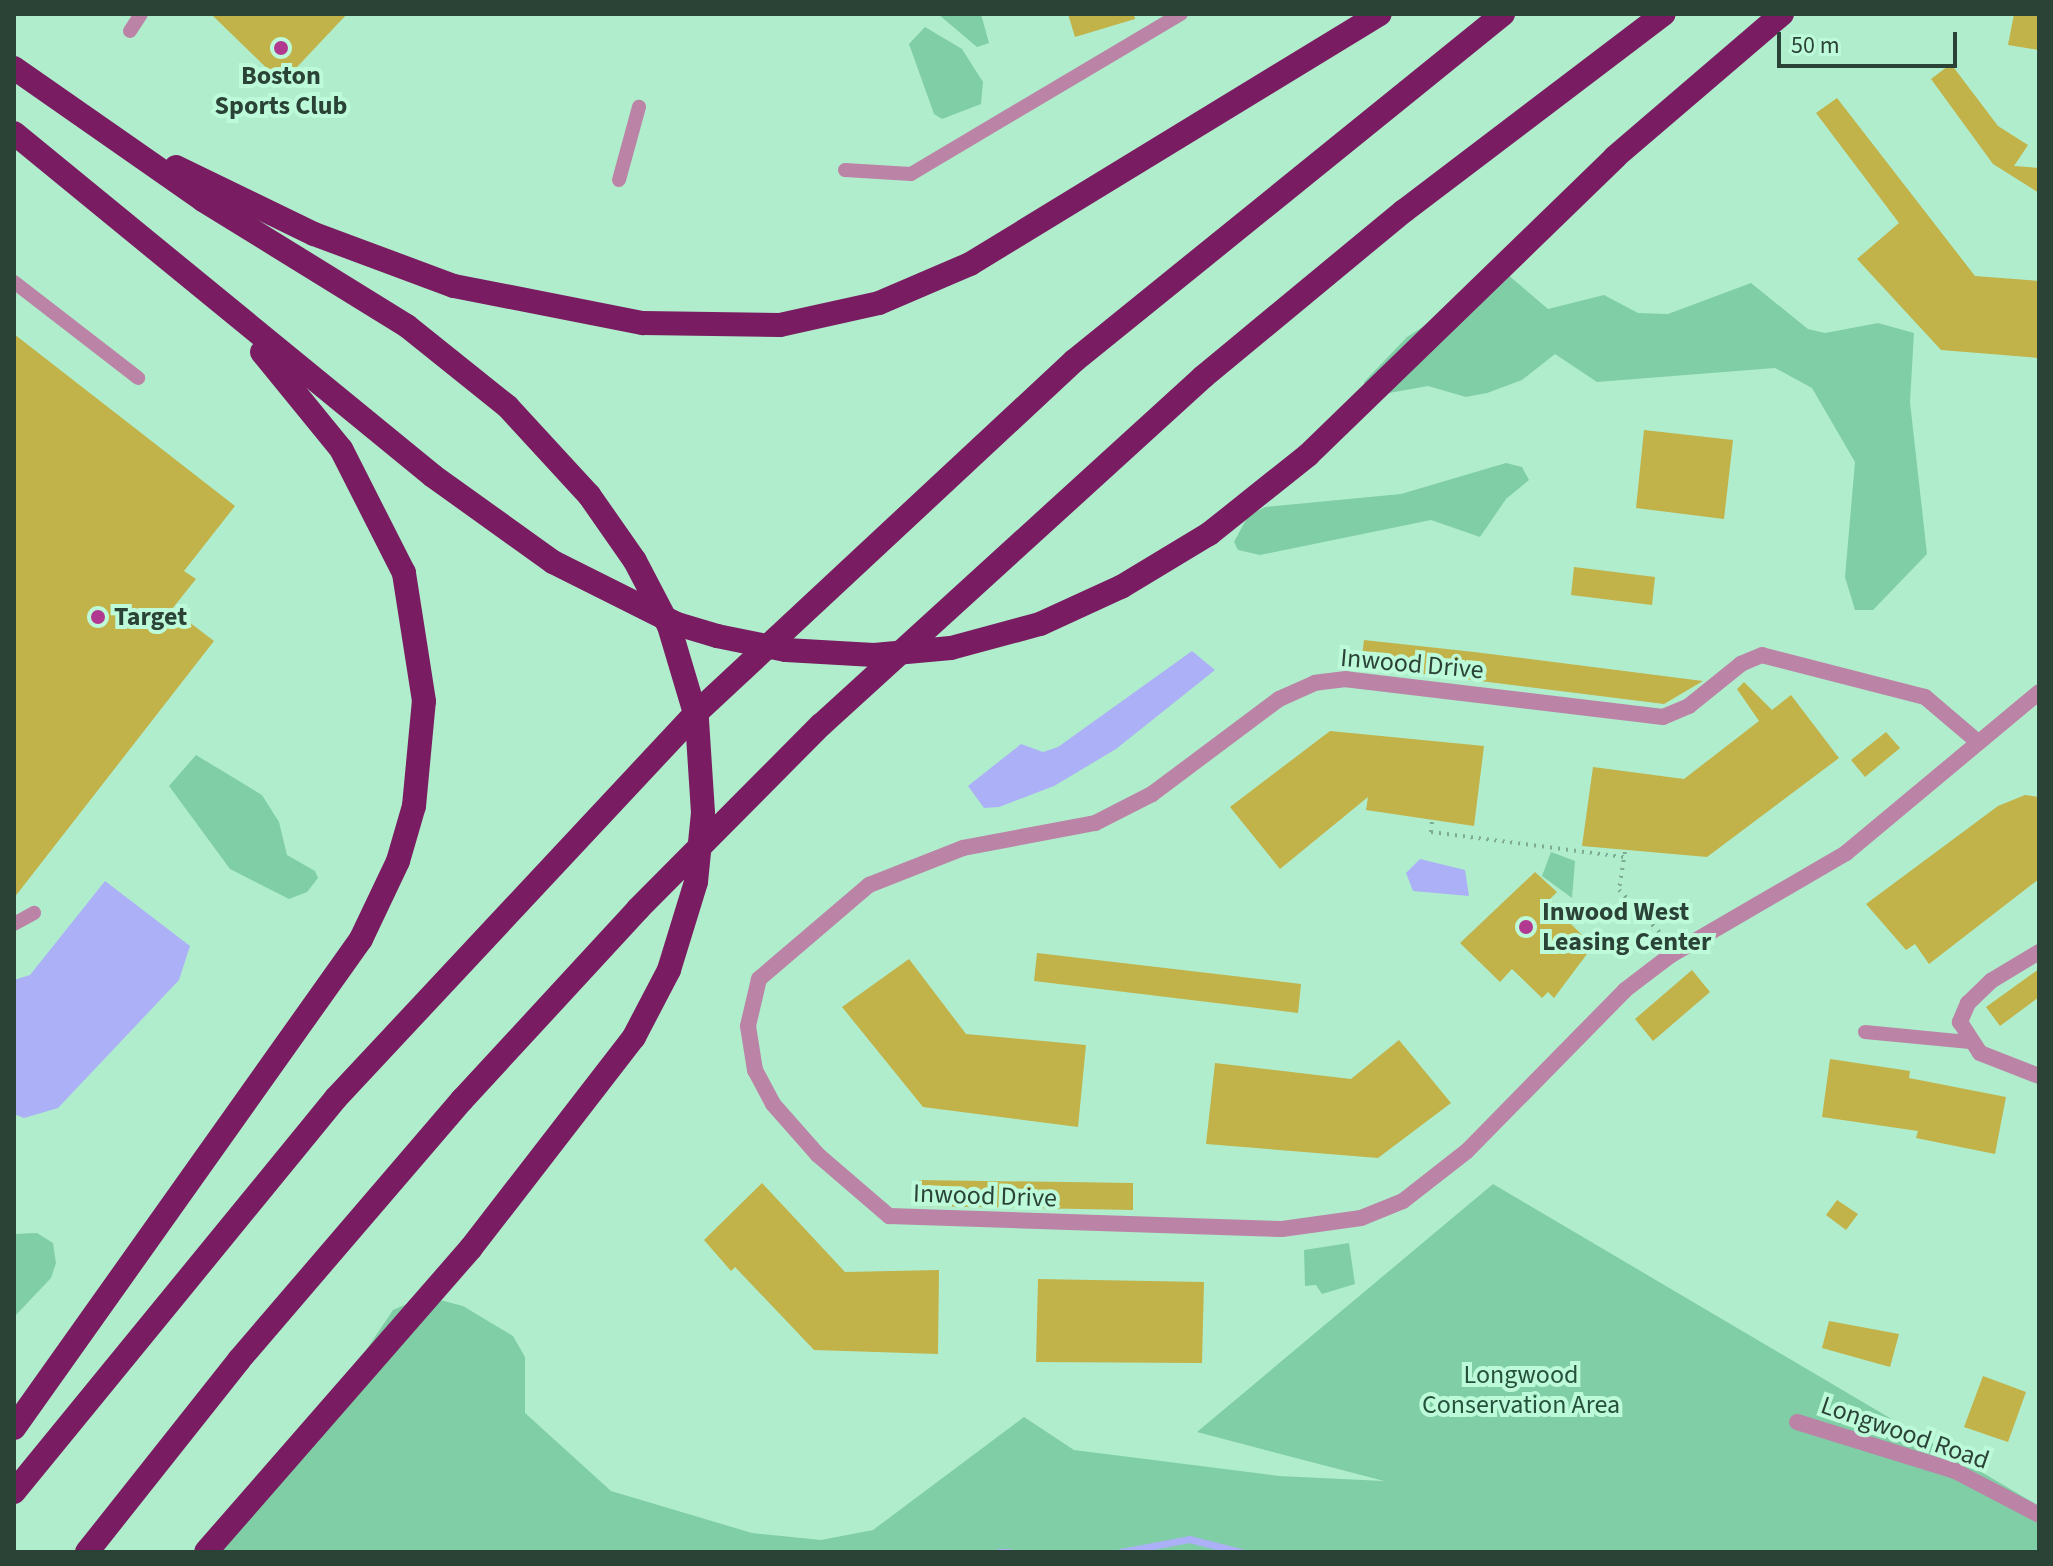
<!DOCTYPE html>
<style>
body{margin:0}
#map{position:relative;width:2053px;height:1566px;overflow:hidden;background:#b0edcc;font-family:"Source Sans 3",sans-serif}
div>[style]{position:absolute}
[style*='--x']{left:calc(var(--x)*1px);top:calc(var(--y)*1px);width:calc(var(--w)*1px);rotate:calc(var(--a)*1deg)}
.green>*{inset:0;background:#80cea6}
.water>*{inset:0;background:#acb0f6}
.stream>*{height:7px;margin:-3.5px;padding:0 3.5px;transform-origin:3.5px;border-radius:3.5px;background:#acb0f6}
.building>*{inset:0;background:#c2b24a}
.path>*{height:4px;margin-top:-2px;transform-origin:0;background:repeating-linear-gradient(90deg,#7dac93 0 2px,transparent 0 8px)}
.service>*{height:14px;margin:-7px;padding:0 7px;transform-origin:7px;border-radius:7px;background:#bb83a6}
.minor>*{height:16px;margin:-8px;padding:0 8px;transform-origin:8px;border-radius:8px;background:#bb83a6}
.motorway>*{height:24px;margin:-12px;padding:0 12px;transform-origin:12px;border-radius:12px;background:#7a1c61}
.dots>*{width:22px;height:22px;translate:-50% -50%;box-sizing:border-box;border:4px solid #bdfad9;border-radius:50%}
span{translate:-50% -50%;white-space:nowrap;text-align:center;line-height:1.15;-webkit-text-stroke:8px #bdfad9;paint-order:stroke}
.poi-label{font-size:26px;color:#2b4337;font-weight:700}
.left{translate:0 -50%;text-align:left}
.street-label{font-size:26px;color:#2b4337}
.park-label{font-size:26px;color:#25523c}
.frame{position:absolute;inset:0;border:16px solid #2b4337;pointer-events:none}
.scale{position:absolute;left:1777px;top:32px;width:180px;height:36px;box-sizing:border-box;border:4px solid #2b4337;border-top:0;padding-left:10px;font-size:24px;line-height:28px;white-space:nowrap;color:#2b4337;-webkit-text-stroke:6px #bdfad9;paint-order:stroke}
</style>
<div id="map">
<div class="green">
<i style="clip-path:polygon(938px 14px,981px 14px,989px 43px,977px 47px)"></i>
<i style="clip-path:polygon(925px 27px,962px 49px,983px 82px,981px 104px,942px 119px,934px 114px,909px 44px)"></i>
<i style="clip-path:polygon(1506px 273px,1548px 309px,1604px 295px,1638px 313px,1668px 314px,1751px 283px,1808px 329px,1825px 333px,1878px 323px,1914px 333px,1910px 402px,1927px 554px,1873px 610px,1855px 610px,1845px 577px,1855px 462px,1812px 388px,1775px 368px,1597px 382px,1555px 354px,1522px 380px,1487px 393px,1466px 397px,1428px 386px,1389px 393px,1365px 389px,1364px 382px,1407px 337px)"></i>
<i style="clip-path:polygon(1506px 463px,1522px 467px,1529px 480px,1506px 499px,1480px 537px,1431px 520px,1260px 555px,1238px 550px,1234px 542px,1248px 516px,1265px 507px,1401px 494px)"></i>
<i style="clip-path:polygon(196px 755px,262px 795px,279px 822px,287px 855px,315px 871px,318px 878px,307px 892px,289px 899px,230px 869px,169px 786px)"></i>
<i style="clip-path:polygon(1551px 852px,1575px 861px,1572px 898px,1542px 876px)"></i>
<i style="clip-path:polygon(1493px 1184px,2039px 1506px,2039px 1552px,214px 1552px,328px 1407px,393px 1310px,425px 1296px,463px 1306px,513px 1336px,525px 1357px,525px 1413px,611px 1491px,752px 1533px,821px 1540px,873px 1530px,1024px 1417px,1074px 1450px,1279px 1476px,1384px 1481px,1197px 1432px)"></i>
<i style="clip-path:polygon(37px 1233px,53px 1243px,56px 1263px,51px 1278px,14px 1317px,14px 1234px)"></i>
<i style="clip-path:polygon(1349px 1243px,1355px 1284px,1322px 1294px,1316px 1285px,1305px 1286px,1304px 1250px)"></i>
</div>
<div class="water">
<i style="clip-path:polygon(1192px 651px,1215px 670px,1116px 749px,1054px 786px,999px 807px,984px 808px,968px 786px,1021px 744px,1043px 752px,1058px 747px)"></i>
<i style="clip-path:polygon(1420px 859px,1465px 870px,1469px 896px,1413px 891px,1406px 873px)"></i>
<i style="clip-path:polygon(105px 881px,190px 946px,179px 980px,58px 1108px,24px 1118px,14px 1114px,14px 980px,30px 975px)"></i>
</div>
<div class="stream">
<i style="--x:999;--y:1552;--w:10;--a:0"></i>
<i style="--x:1121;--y:1552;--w:69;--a:-10.8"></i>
<i style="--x:1189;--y:1539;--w:54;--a:14"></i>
</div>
<div class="building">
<i style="clip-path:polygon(211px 14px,347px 14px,282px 83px)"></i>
<i style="clip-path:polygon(1068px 14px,1134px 14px,1135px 19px,1075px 37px)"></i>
<i style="clip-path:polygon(2014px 14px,2039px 14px,2039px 50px,2008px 45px)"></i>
<i style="clip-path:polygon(1951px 64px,1998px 126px,2028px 145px,2014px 166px,2039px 168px,2039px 193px,1993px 164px,1931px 79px)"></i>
<i style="clip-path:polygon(1837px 98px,1975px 276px,2039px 281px,2039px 358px,1941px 350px,1857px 259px,1899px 223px,1816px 113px)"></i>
<i style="clip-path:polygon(14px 334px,235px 506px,184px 571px,196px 579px,172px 609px,214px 641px,14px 898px)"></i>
<i style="clip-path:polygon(1644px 430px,1733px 440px,1724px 519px,1636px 508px)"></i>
<i style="clip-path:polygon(1574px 567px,1655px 577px,1652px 605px,1571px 595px)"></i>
<i style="clip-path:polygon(1364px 640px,1474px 652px,1703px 681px,1664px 704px,1361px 666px)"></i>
<i style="clip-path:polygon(1744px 682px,1772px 710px,1791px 695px,1839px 758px,1707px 857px,1582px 846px,1593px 767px,1684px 779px,1759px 721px,1737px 689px)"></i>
<i style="clip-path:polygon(1330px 731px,1484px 746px,1474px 826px,1366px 810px,1368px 797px,1280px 869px,1230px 807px)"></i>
<i style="clip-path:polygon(1886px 732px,1900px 748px,1865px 777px,1851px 760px)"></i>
<i style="clip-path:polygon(2025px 795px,2039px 797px,2039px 879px,1929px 964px,1915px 944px,1906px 950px,1866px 904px,1998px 806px)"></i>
<i style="clip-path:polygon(1535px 872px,1557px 892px,1550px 899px,1557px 910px,1593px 946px,1554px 998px,1548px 992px,1542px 998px,1512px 969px,1500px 982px,1460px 943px)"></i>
<i style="clip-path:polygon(1037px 953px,1301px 984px,1298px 1013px,1034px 981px)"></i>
<i style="clip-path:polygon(909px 959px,966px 1034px,1086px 1045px,1078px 1127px,923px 1107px,842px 1007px)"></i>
<i style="clip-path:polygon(2039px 969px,2039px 997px,2000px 1026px,1986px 1007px)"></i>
<i style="clip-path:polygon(1692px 970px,1710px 992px,1653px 1041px,1635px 1019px)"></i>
<i style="clip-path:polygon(1399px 1040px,1451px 1103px,1378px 1158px,1206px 1144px,1215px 1063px,1351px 1079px)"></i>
<i style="clip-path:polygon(1830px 1059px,1910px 1071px,1909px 1078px,2006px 1097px,1995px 1154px,1916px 1138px,1918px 1131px,1822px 1117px)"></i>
<i style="clip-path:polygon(919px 1180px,1133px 1183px,1133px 1210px,919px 1206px)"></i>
<i style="clip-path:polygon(762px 1183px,845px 1272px,939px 1270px,938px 1354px,814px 1350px,735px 1267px,731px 1271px,704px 1240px)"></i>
<i style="clip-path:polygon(1837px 1200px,1858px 1214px,1846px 1230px,1826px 1215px)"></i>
<i style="clip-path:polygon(1038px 1279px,1204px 1282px,1202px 1363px,1036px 1362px)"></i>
<i style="clip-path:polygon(1829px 1321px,1899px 1334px,1890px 1367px,1822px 1348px)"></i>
<i style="clip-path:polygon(1983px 1376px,2026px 1392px,2008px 1442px,1964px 1427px)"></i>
</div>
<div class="path">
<i style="--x:1432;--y:822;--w:10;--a:96"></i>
<i style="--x:1431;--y:832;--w:195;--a:7.4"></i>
<i style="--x:1625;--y:852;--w:38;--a:99"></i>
<i style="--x:1619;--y:890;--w:66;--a:46.2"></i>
</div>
<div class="service">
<i style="--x:130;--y:31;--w:20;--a:-57"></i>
<i style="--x:845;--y:170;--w:66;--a:3.5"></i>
<i style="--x:911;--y:174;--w:314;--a:-30.7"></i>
<i style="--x:619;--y:180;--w:76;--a:-74.7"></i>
<i style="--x:14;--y:282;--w:157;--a:37.7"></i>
<i style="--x:14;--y:924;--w:23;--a:-29"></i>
<i style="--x:1865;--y:1032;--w:103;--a:5.5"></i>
</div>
<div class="minor">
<i style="--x:1978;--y:742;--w:70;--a:-139.7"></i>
<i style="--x:1925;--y:697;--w:168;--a:-165.6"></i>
<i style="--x:1762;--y:655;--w:23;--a:157"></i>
<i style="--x:1741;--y:664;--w:67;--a:141.1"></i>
<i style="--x:1689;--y:706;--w:28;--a:157"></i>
<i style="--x:1663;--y:717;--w:319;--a:-173.2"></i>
<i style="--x:1346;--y:679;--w:31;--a:173"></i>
<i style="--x:1315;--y:683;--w:39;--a:156"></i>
<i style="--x:1279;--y:699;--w:159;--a:143.2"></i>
<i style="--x:1152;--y:794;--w:64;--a:153"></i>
<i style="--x:1095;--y:823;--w:134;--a:169.3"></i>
<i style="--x:963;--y:848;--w:101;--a:158.5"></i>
<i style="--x:869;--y:885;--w:145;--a:139.5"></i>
<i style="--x:759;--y:979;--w:48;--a:103.2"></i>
<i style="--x:748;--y:1026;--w:45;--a:81"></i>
<i style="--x:755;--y:1070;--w:38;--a:62"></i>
<i style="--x:773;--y:1104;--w:68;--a:48.6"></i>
<i style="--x:818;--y:1155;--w:94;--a:40.7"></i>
<i style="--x:889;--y:1216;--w:393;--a:1.9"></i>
<i style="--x:1282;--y:1229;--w:80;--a:-7.9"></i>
<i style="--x:1361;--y:1218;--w:45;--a:-22"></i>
<i style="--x:1403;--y:1201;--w:81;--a:-38"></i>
<i style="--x:1467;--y:1151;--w:226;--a:-45.5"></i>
<i style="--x:1625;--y:990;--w:58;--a:-37.3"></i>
<i style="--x:1671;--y:955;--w:203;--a:-30.2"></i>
<i style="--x:1846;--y:853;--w:251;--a:-39.8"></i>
<i style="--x:2039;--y:952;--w:56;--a:148.9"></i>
<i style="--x:1991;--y:981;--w:32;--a:136"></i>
<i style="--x:1968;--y:1003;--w:21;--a:113"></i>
<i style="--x:1960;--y:1022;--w:37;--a:57"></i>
<i style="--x:1980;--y:1053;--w:63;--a:21.3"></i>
<i style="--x:1797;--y:1422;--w:165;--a:17.2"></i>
<i style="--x:1955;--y:1471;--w:95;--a:27.6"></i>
</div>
<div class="motorway">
<i style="--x:14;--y:68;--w:231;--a:34.9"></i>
<i style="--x:203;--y:200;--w:240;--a:31.7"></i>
<i style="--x:407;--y:326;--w:129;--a:38.7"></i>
<i style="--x:508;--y:407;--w:120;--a:47.4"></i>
<i style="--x:589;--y:495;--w:80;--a:55.1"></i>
<i style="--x:635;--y:561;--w:73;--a:62.4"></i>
<i style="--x:669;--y:626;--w:98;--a:73.4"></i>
<i style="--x:697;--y:720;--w:93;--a:86.3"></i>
<i style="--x:703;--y:813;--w:69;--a:95.8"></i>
<i style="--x:696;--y:882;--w:92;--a:107.1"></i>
<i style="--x:669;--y:970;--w:76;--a:117.6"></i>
<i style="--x:634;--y:1037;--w:267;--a:127.7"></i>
<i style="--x:471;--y:1248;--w:403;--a:131.1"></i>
<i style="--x:14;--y:133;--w:541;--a:39.3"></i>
<i style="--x:433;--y:476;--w:148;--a:35.6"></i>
<i style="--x:553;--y:562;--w:139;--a:26.6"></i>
<i style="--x:677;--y:624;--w:42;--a:16.7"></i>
<i style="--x:717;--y:636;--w:70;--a:11.5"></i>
<i style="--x:786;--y:650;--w:88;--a:3.3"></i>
<i style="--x:874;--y:655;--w:77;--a:-5.2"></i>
<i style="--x:951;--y:648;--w:92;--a:-15.1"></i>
<i style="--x:1040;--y:624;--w:89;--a:-24.6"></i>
<i style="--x:1121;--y:587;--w:103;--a:-31.1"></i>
<i style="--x:1209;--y:534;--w:127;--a:-38.6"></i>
<i style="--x:1308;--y:455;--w:428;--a:-44.1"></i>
<i style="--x:1615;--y:157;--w:220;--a:-40.6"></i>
<i style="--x:176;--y:167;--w:153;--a:25.9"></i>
<i style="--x:314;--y:234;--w:149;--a:20.4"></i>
<i style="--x:454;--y:286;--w:193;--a:11.1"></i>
<i style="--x:643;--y:323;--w:137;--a:0.8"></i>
<i style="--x:780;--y:325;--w:101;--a:-12.5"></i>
<i style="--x:879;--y:303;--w:99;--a:-23.2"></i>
<i style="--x:970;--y:264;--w:480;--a:-31.4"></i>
<i style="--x:14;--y:1428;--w:600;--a:-54.64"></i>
<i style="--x:361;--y:939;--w:86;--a:-64.6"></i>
<i style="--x:398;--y:861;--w:57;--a:-73.8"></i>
<i style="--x:414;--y:806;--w:105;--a:-84.6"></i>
<i style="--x:424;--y:701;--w:130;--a:-98.9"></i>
<i style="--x:404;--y:573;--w:139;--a:-116.9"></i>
<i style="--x:341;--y:449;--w:125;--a:-129.2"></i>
<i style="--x:14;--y:1492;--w:509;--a:-50.74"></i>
<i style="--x:336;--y:1098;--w:524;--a:-46.93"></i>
<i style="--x:694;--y:715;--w:519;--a:-42.97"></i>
<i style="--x:1074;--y:361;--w:552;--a:-38.97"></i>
<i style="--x:87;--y:1552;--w:245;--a:-51.6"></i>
<i style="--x:239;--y:1360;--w:343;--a:-49.4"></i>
<i style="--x:462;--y:1100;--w:260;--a:-47.3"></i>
<i style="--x:638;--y:909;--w:260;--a:-45.2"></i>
<i style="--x:821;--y:725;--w:517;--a:-42.33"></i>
<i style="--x:1203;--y:377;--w:261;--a:-39.6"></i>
<i style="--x:1404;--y:211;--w:326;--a:-37.2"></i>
</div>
<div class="dots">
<i style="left:281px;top:48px;background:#b1398f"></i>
<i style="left:98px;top:617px;background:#b1398f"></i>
<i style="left:1526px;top:927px;background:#b1398f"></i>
</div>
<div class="poi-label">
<span style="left:281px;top:91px">Boston<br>Sports Club</span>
<span class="left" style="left:114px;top:617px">Target</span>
<span class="left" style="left:1542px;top:927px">Inwood West<br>Leasing Center</span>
</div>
<div class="street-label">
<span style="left:1412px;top:664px;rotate:5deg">Inwood Drive</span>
<span style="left:985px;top:1196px;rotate:2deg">Inwood Drive</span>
<span style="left:1905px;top:1433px;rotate:19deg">Longwood Road</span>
</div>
<div class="park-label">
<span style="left:1521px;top:1390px">Longwood<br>Conservation Area</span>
</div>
<div class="frame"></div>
<div class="scale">50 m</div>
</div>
